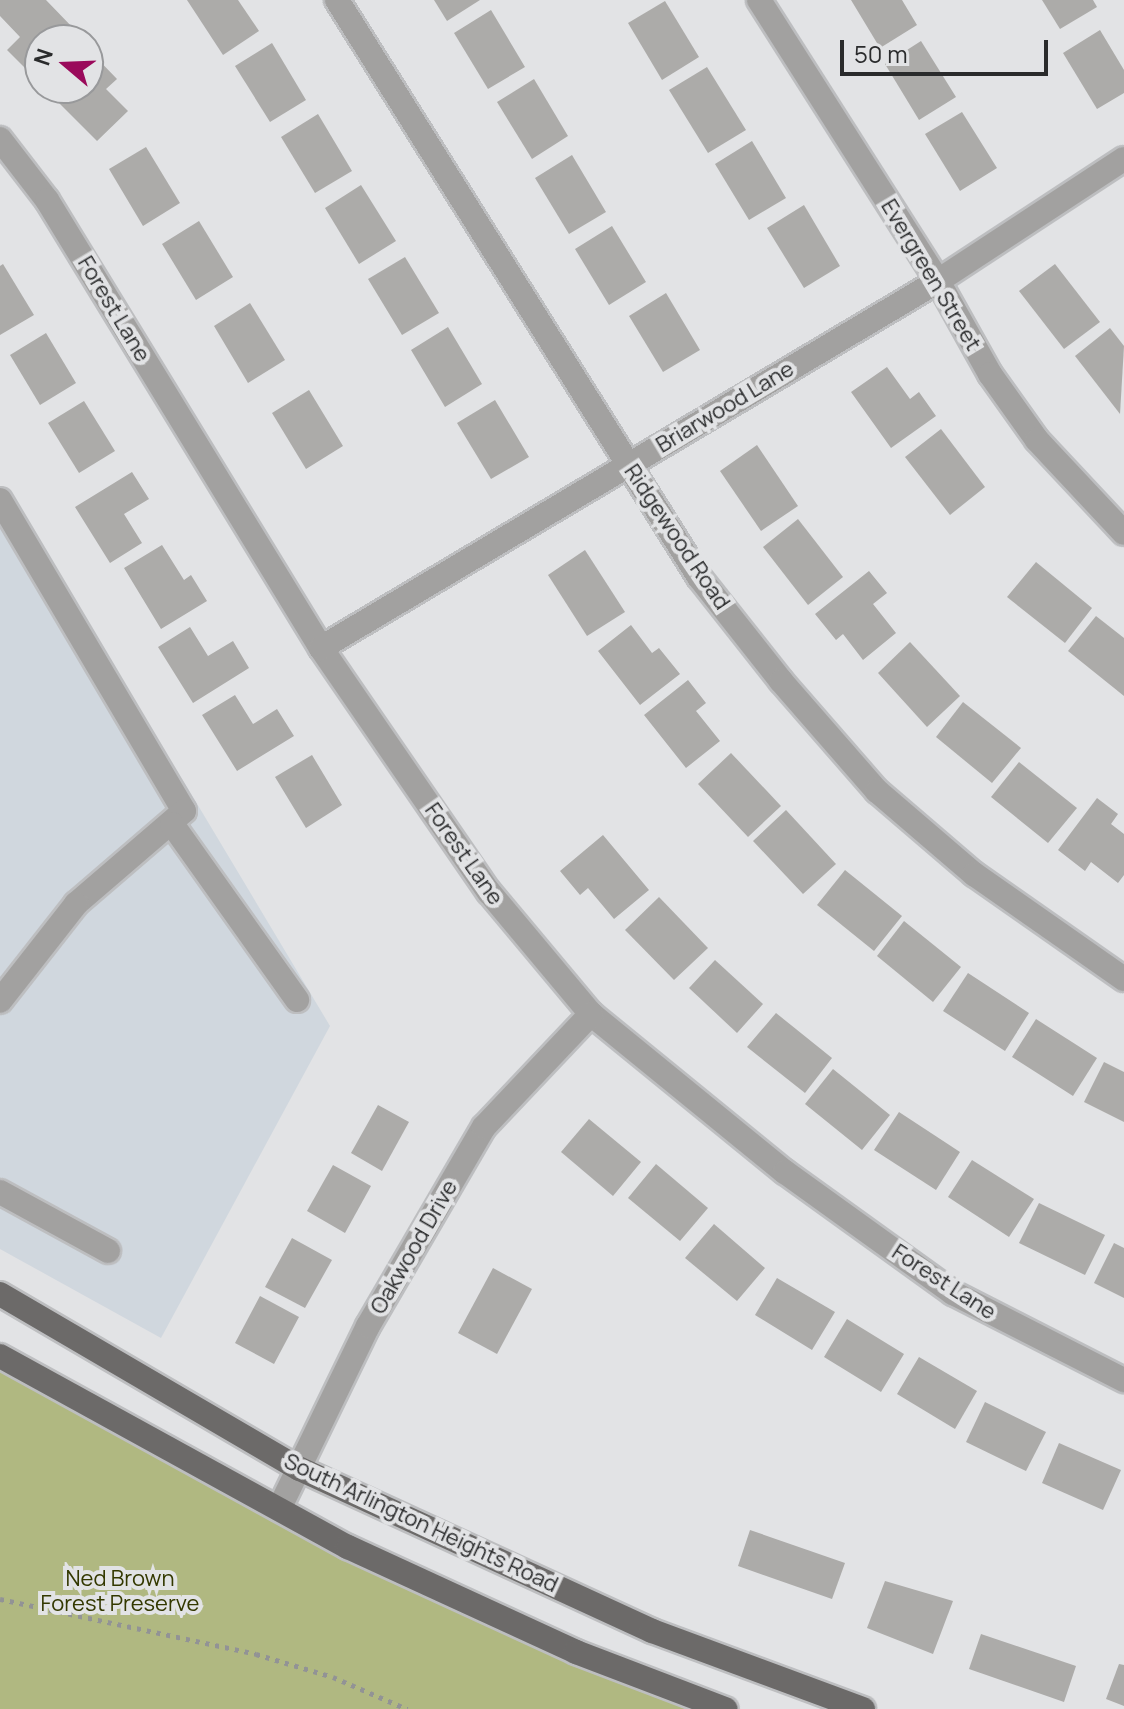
<!DOCTYPE html>
<style>
body{margin:0}
#map{position:relative;width:1124px;height:1709px;overflow:hidden;background:#e2e3e5;font-family:Manrope,sans-serif}
div>[style]{position:absolute}
[style*='--x']{left:calc(var(--x)*1px);top:calc(var(--y)*1px);width:calc(var(--w)*1px);rotate:calc(var(--a)*1deg)}
.built>*{inset:0;background:#d0d7de}
.green>*{inset:0;background:#b0b881}
.building>*{inset:0;background:#acaba9}
.path>*{height:5px;margin-top:-2.5px;transform-origin:0;background:repeating-linear-gradient(90deg,#929395 0 4px,transparent 0 10px)}
.roads{filter:drop-shadow(2px 0 #bdbec0) drop-shadow(-2px 0 #bdbec0) drop-shadow(0 2px #bdbec0) drop-shadow(0 -2px #bdbec0)}
.minor>*{height:24px;margin:-12px;padding:0 12px;transform-origin:12px;border-radius:12px;background:#a2a1a0}
.major>*{height:24px;margin:-12px;padding:0 12px;transform-origin:12px;border-radius:12px;background:#6c6a69}
span{translate:-50% -50%;white-space:nowrap;text-align:center;line-height:1.15;-webkit-text-stroke:8px #e2e3e5;paint-order:stroke}
.street-label{font-size:22px;color:#2a2b2c}
.park-label{font-size:22px;color:#333800}
.north{position:absolute;left:24px;top:24px;width:80px;height:80px;box-sizing:border-box;background:#e2e3e5;border:2px solid #98999b;border-radius:50%;rotate:289deg;font-size:22px;font-weight:700;line-height:32px;text-align:center;color:#2a2b2c}
.north::after{content:'';display:block;margin:auto;width:28px;height:36px;background:#9a0a5b;clip-path:polygon(50% 0,100% 100%,50% 72%,0 100%)}
.scale{position:absolute;left:840px;top:40px;width:208px;height:36px;box-sizing:border-box;border:4px solid #2a2b2c;border-top:0;padding-left:10px;font-size:24px;line-height:28px;white-space:nowrap;color:#2a2b2c;-webkit-text-stroke:6px #e2e3e5;paint-order:stroke}
</style>
<div id="map">
<div class="built">
<i style="clip-path:polygon(0 497px,187px 787px,330px 1026px,161px 1338px,0 1249px)"></i>
</div>
<div class="green">
<i style="clip-path:polygon(0 1356px,348px 1547px,721px 1709px,0 1709px)"></i>
</div>
<div class="building">
<i style="clip-path:polygon(0 0,46px 0,75px 30px,65px 40px,40px 40px,40px 65px,31px 74px,7px 50px,20px 37px,0 16px)"></i>
<i style="clip-path:polygon(187px 0,238px 0,259px 31px,223px 55px)"></i>
<i style="clip-path:polygon(434px 0,480px 0,447px 21px)"></i>
<i style="clip-path:polygon(851px 0,902px 0,917px 25px,880px 48px)"></i>
<i style="clip-path:polygon(1042px 0,1093px 0,1097px 7px,1060px 29px)"></i>
<i style="clip-path:polygon(665px 1px,699px 57px,662px 80px,628px 23px)"></i>
<i style="clip-path:polygon(491px 10px,525px 67px,488px 89px,454px 33px)"></i>
<i style="clip-path:polygon(1100px 30px,1124px 70px,1124px 93px,1097px 109px,1063px 53px)"></i>
<i style="clip-path:polygon(921px 41px,956px 97px,919px 120px,885px 64px)"></i>
<i style="clip-path:polygon(272px 43px,306px 100px,270px 122px,235px 66px)"></i>
<i style="clip-path:polygon(88px 49px,117px 79px,106px 89px,128px 111px,97px 141px,48px 92px,88px 88px)"></i>
<i style="clip-path:polygon(707px 67px,746px 130px,708px 153px,669px 90px)"></i>
<i style="clip-path:polygon(534px 79px,568px 136px,532px 159px,497px 102px)"></i>
<i style="clip-path:polygon(962px 112px,997px 168px,960px 191px,925px 134px)"></i>
<i style="clip-path:polygon(318px 114px,352px 171px,315px 193px,281px 137px)"></i>
<i style="clip-path:polygon(752px 141px,786px 198px,749px 220px,715px 164px)"></i>
<i style="clip-path:polygon(146px 147px,180px 203px,143px 226px,109px 169px)"></i>
<i style="clip-path:polygon(572px 155px,606px 212px,569px 234px,535px 178px)"></i>
<i style="clip-path:polygon(361px 185px,396px 241px,359px 264px,325px 208px)"></i>
<i style="clip-path:polygon(804px 205px,840px 266px,804px 288px,767px 228px)"></i>
<i style="clip-path:polygon(199px 221px,233px 277px,196px 300px,162px 244px)"></i>
<i style="clip-path:polygon(612px 226px,646px 282px,609px 305px,575px 249px)"></i>
<i style="clip-path:polygon(405px 257px,439px 313px,402px 335px,368px 279px)"></i>
<i style="clip-path:polygon(3px 264px,34px 315px,0 335px,0 266px)"></i>
<i style="clip-path:polygon(1055px 264px,1100px 322px,1064px 349px,1019px 291px)"></i>
<i style="clip-path:polygon(666px 293px,700px 350px,663px 372px,629px 316px)"></i>
<i style="clip-path:polygon(250px 303px,285px 360px,248px 383px,214px 326px)"></i>
<i style="clip-path:polygon(448px 327px,482px 384px,445px 407px,411px 350px)"></i>
<i style="clip-path:polygon(1110px 328px,1124px 346px,1120px 414px,1075px 356px)"></i>
<i style="clip-path:polygon(46px 333px,76px 383px,40px 405px,10px 355px)"></i>
<i style="clip-path:polygon(887px 367px,910px 399px,919px 392px,936px 416px,891px 448px,851px 392px)"></i>
<i style="clip-path:polygon(309px 390px,343px 446px,306px 469px,272px 413px)"></i>
<i style="clip-path:polygon(495px 400px,529px 457px,491px 479px,457px 423px)"></i>
<i style="clip-path:polygon(84px 401px,115px 451px,79px 473px,48px 423px)"></i>
<i style="clip-path:polygon(941px 429px,985px 487px,950px 515px,905px 457px)"></i>
<i style="clip-path:polygon(757px 445px,798px 506px,761px 531px,720px 471px)"></i>
<i style="clip-path:polygon(132px 472px,149px 499px,124px 514px,142px 543px,110px 563px,75px 507px)"></i>
<i style="clip-path:polygon(798px 519px,843px 577px,808px 605px,763px 547px)"></i>
<i style="clip-path:polygon(162px 545px,184px 580px,191px 575px,207px 601px,161px 629px,124px 568px)"></i>
<i style="clip-path:polygon(585px 550px,625px 612px,587px 636px,548px 575px)"></i>
<i style="clip-path:polygon(1036px 562px,1092px 608px,1065px 643px,1007px 597px)"></i>
<i style="clip-path:polygon(869px 571px,887px 593px,873px 604px,896px 633px,863px 660px,843px 634px,836px 640px,815px 614px)"></i>
<i style="clip-path:polygon(1096px 616px,1124px 638px,1124px 696px,1068px 651px)"></i>
<i style="clip-path:polygon(631px 625px,652px 653px,659px 648px,680px 674px,640px 705px,598px 651px)"></i>
<i style="clip-path:polygon(190px 627px,208px 656px,233px 641px,249px 668px,193px 703px,158px 647px)"></i>
<i style="clip-path:polygon(910px 642px,960px 696px,927px 727px,878px 673px)"></i>
<i style="clip-path:polygon(688px 680px,706px 703px,696px 711px,720px 741px,686px 768px,644px 715px)"></i>
<i style="clip-path:polygon(235px 695px,253px 724px,277px 709px,294px 736px,237px 771px,202px 715px)"></i>
<i style="clip-path:polygon(963px 702px,1021px 748px,992px 783px,936px 737px)"></i>
<i style="clip-path:polygon(731px 753px,781px 806px,748px 837px,698px 784px)"></i>
<i style="clip-path:polygon(312px 755px,342px 805px,306px 828px,275px 777px)"></i>
<i style="clip-path:polygon(1019px 762px,1077px 808px,1048px 843px,991px 797px)"></i>
<i style="clip-path:polygon(1097px 798px,1118px 814px,1111px 824px,1124px 834px,1124px 875px,1118px 883px,1091px 862px,1085px 871px,1058px 850px)"></i>
<i style="clip-path:polygon(786px 810px,836px 864px,803px 894px,753px 841px)"></i>
<i style="clip-path:polygon(603px 835px,649px 890px,614px 919px,588px 888px,580px 895px,560px 871px)"></i>
<i style="clip-path:polygon(845px 870px,902px 916px,874px 951px,817px 905px)"></i>
<i style="clip-path:polygon(659px 897px,708px 948px,674px 980px,625px 930px)"></i>
<i style="clip-path:polygon(904px 921px,961px 967px,933px 1002px,877px 956px)"></i>
<i style="clip-path:polygon(715px 960px,763px 1004px,737px 1033px,689px 988px)"></i>
<i style="clip-path:polygon(968px 973px,1029px 1013px,1005px 1051px,943px 1011px)"></i>
<i style="clip-path:polygon(776px 1013px,832px 1058px,805px 1093px,747px 1047px)"></i>
<i style="clip-path:polygon(1036px 1019px,1097px 1058px,1073px 1096px,1012px 1057px)"></i>
<i style="clip-path:polygon(1104px 1062px,1124px 1072px,1124px 1122px,1084px 1102px)"></i>
<i style="clip-path:polygon(833px 1069px,890px 1115px,862px 1150px,805px 1104px)"></i>
<i style="clip-path:polygon(378px 1105px,409px 1122px,382px 1171px,351px 1153px)"></i>
<i style="clip-path:polygon(899px 1112px,960px 1152px,936px 1190px,874px 1150px)"></i>
<i style="clip-path:polygon(589px 1119px,641px 1162px,613px 1196px,561px 1152px)"></i>
<i style="clip-path:polygon(972px 1160px,1034px 1199px,1009px 1237px,948px 1197px)"></i>
<i style="clip-path:polygon(656px 1164px,708px 1208px,680px 1241px,628px 1198px)"></i>
<i style="clip-path:polygon(333px 1165px,371px 1186px,345px 1233px,307px 1211px)"></i>
<i style="clip-path:polygon(1039px 1203px,1105px 1235px,1085px 1275px,1019px 1243px)"></i>
<i style="clip-path:polygon(714px 1224px,765px 1268px,737px 1301px,685px 1258px)"></i>
<i style="clip-path:polygon(292px 1238px,332px 1260px,305px 1308px,265px 1287px)"></i>
<i style="clip-path:polygon(1114px 1243px,1124px 1248px,1124px 1298px,1094px 1283px)"></i>
<i style="clip-path:polygon(493px 1268px,532px 1289px,497px 1354px,458px 1333px)"></i>
<i style="clip-path:polygon(777px 1278px,835px 1312px,812px 1350px,755px 1315px)"></i>
<i style="clip-path:polygon(260px 1296px,299px 1317px,274px 1364px,235px 1343px)"></i>
<i style="clip-path:polygon(847px 1319px,904px 1354px,881px 1392px,824px 1357px)"></i>
<i style="clip-path:polygon(919px 1357px,977px 1391px,955px 1429px,897px 1394px)"></i>
<i style="clip-path:polygon(985px 1402px,1046px 1432px,1026px 1471px,966px 1442px)"></i>
<i style="clip-path:polygon(1059px 1443px,1121px 1470px,1103px 1510px,1042px 1483px)"></i>
<i style="clip-path:polygon(750px 1530px,845px 1563px,832px 1599px,738px 1566px)"></i>
<i style="clip-path:polygon(885px 1581px,953px 1601px,933px 1654px,867px 1628px)"></i>
<i style="clip-path:polygon(981px 1634px,1076px 1666px,1064px 1702px,969px 1669px)"></i>
<i style="clip-path:polygon(1119px 1664px,1124px 1665px,1124px 1706px,1106px 1699px)"></i>
</div>
<div class="path">
<i style="--x:0;--y:1599;--w:262;--a:12.1"></i>
<i style="--x:256;--y:1654;--w:80;--a:16.6"></i>
<i style="--x:333;--y:1677;--w:81;--a:23.4"></i>
</div>
<div class="roads">
<div class="minor">
<i style="--x:337;--y:0;--w:681;--a:57.9"></i>
<i style="--x:699;--y:577;--w:132;--a:51.7"></i>
<i style="--x:781;--y:681;--w:146;--a:48.9"></i>
<i style="--x:877;--y:791;--w:128;--a:40.6"></i>
<i style="--x:974;--y:874;--w:183;--a:35"></i>
<i style="--x:759;--y:0;--w:333;--a:57.5"></i>
<i style="--x:938;--y:281;--w:107;--a:60.8"></i>
<i style="--x:990;--y:374;--w:81;--a:54.5"></i>
<i style="--x:1037;--y:440;--w:127;--a:46.9"></i>
<i style="--x:0;--y:139;--w:77;--a:52.4"></i>
<i style="--x:47;--y:200;--w:525;--a:58.55"></i>
<i style="--x:321;--y:648;--w:296;--a:55.5"></i>
<i style="--x:489;--y:892;--w:159;--a:50.1"></i>
<i style="--x:591;--y:1014;--w:250;--a:39.2"></i>
<i style="--x:785;--y:1172;--w:207;--a:35.8"></i>
<i style="--x:953;--y:1293;--w:192;--a:27"></i>
<i style="--x:0;--y:500;--w:361;--a:59.4"></i>
<i style="--x:184;--y:811;--w:143;--a:139.3"></i>
<i style="--x:76;--y:904;--w:123;--a:128.1"></i>
<i style="--x:321;--y:648;--w:718;--a:-30.74"></i>
<i style="--x:938;--y:281;--w:222;--a:-33.3"></i>
<i style="--x:172;--y:824;--w:216;--a:54.6"></i>
<i style="--x:0;--y:1192;--w:123;--a:28.6"></i>
<i style="--x:279;--y:1509;--w:203;--a:-64.1"></i>
<i style="--x:368;--y:1326;--w:230;--a:-59.8"></i>
<i style="--x:484;--y:1127;--w:156;--a:-46.6"></i>
</div>
<div class="major">
<i style="--x:0;--y:1294;--w:347;--a:30.3"></i>
<i style="--x:300;--y:1469;--w:387;--a:24.7"></i>
<i style="--x:652;--y:1631;--w:225;--a:20.3"></i>
<i style="--x:0;--y:1356;--w:397;--a:28.8"></i>
<i style="--x:348;--y:1547;--w:251;--a:24.7"></i>
<i style="--x:576;--y:1652;--w:160;--a:20.9"></i>
</div>
</div>
<div class="street-label">
<span style="left:931px;top:275px;rotate:59deg">Evergreen Street</span>
<span style="left:114px;top:309px;rotate:59deg">Forest Lane</span>
<span style="left:725px;top:407px;rotate:-31deg">Briarwood Lane</span>
<span style="left:677px;top:537px;rotate:56deg">Ridgewood Road</span>
<span style="left:464px;top:854px;rotate:55deg">Forest Lane</span>
<span style="left:414px;top:1247px;rotate:-60deg">Oakwood Drive</span>
<span style="left:944px;top:1282px;rotate:33deg">Forest Lane</span>
<span style="left:421px;top:1523px;rotate:25deg">South Arlington Heights Road</span>
</div>
<div class="park-label">
<span style="left:120px;top:1591px">Ned Brown<br>Forest Preserve</span>
</div>
<div class="north">N</div>
<div class="scale">50 m</div>
</div>
